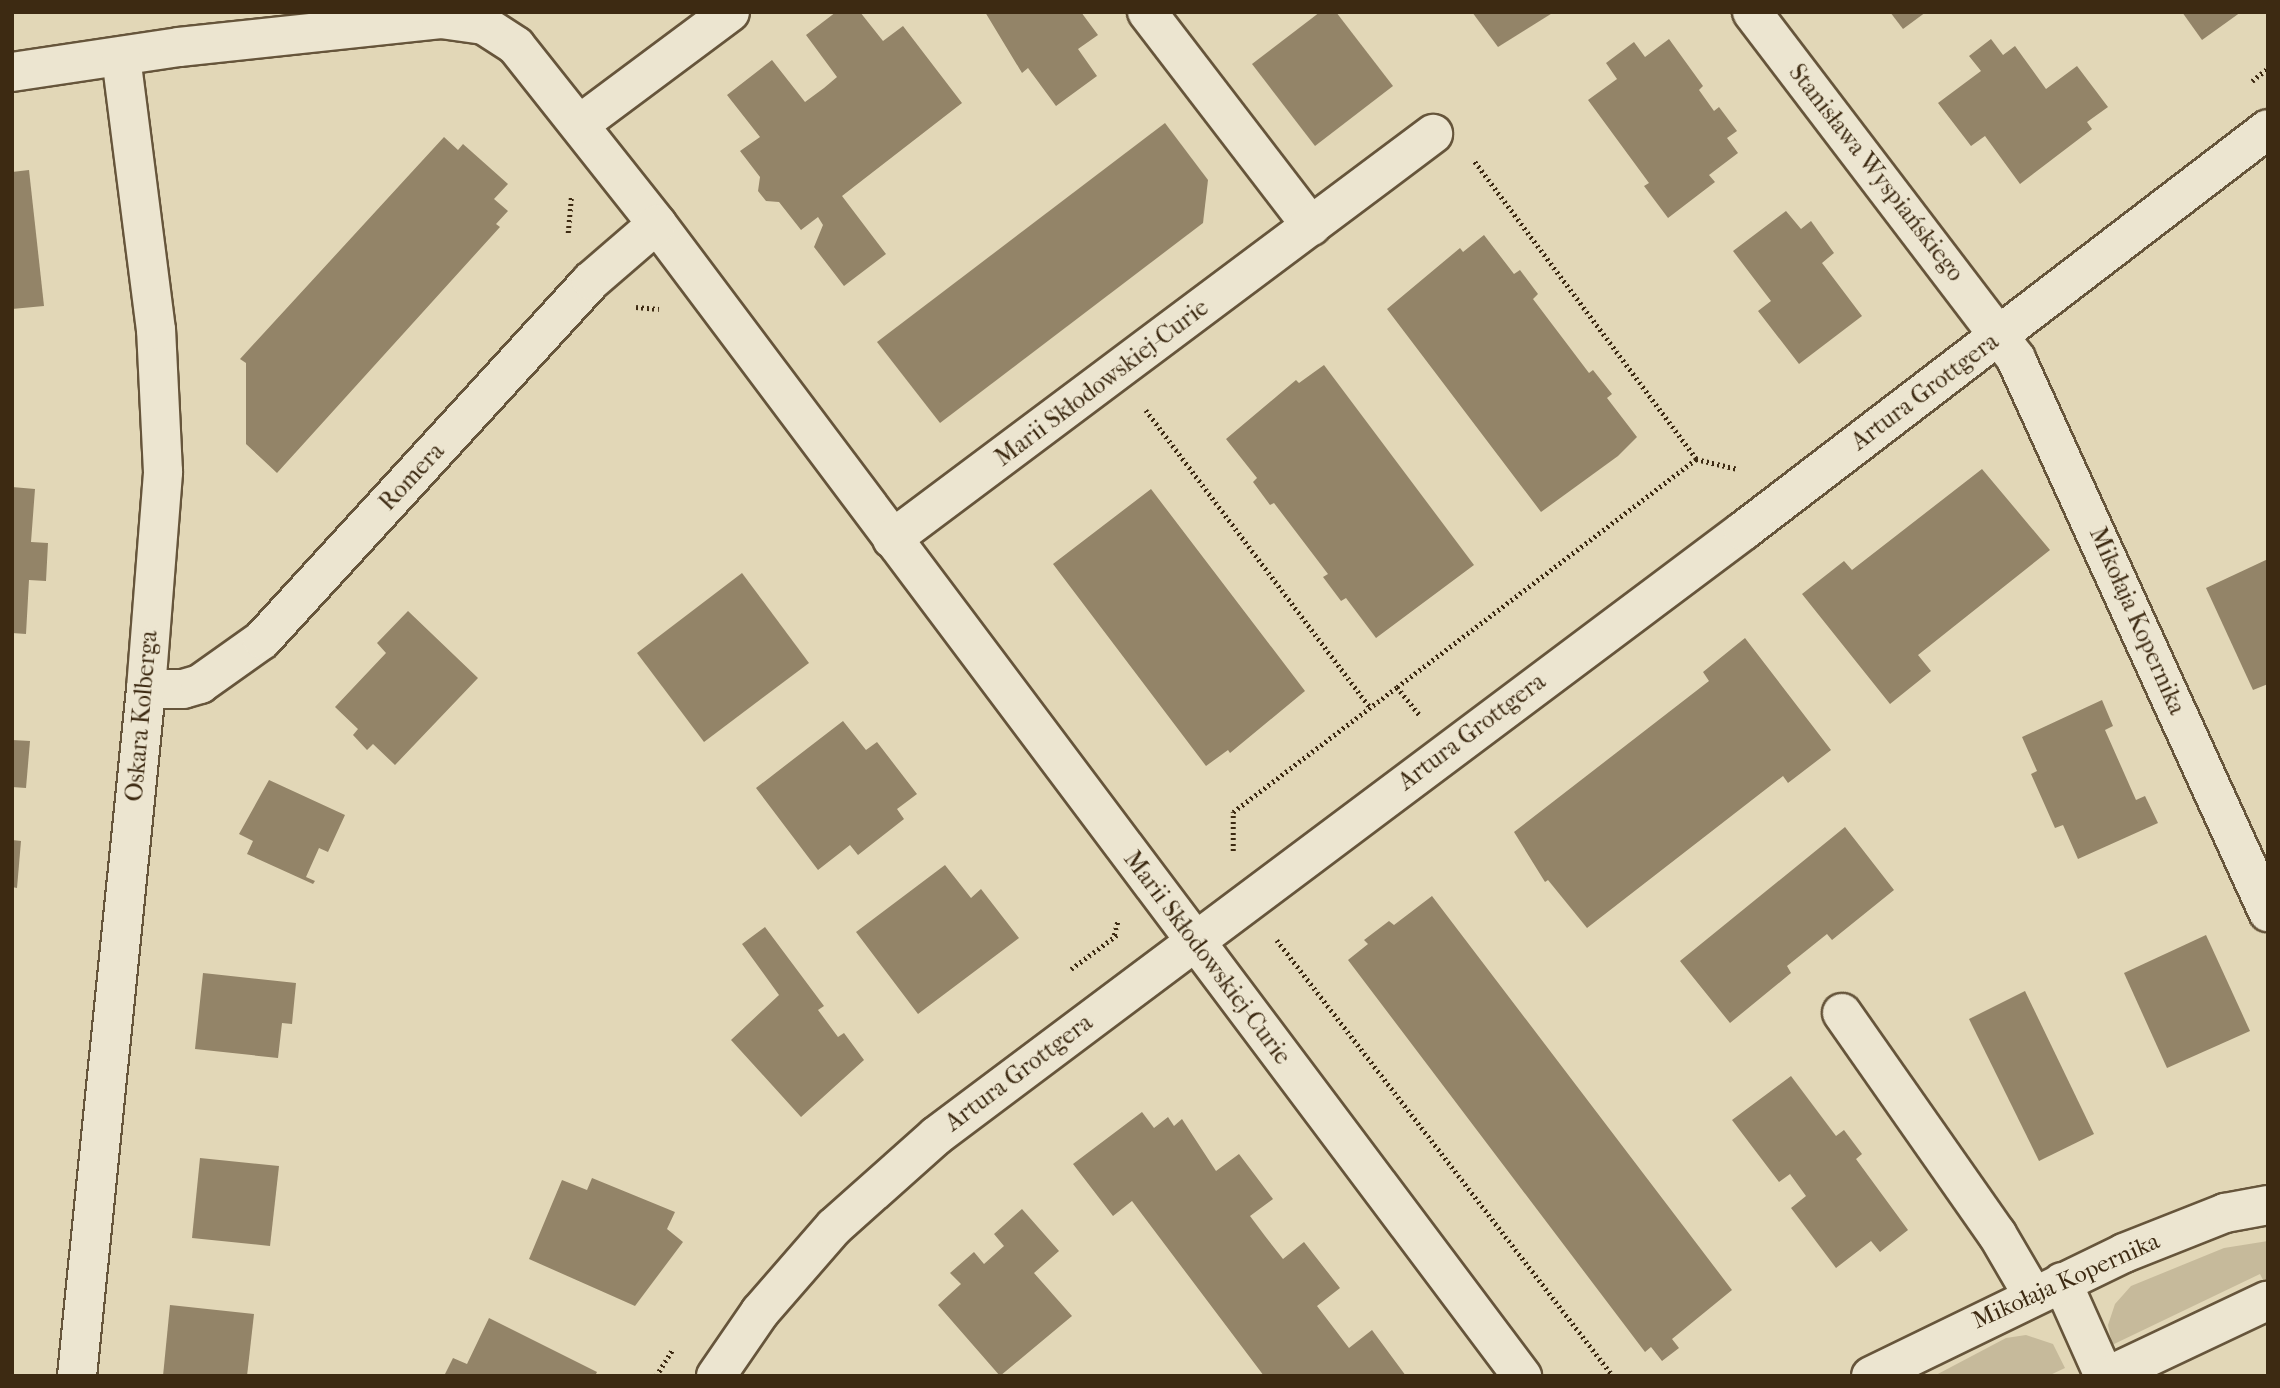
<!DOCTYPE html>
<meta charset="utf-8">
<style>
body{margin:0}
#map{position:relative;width:2280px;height:1388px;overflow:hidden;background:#e2d7b7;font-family:"IM FELL French Canon",serif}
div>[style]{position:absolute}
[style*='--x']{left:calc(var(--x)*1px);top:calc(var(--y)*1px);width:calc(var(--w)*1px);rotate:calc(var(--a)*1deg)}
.green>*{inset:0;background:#c6ba9b}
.building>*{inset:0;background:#938468}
.path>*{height:4.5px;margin-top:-2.25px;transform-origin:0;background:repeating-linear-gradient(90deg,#3d2a12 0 2px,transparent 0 5.5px)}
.roads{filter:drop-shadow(2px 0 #66553b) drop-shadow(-2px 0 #66553b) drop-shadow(0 2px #66553b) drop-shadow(0 -2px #66553b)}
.minor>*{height:38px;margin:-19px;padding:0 19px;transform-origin:19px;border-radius:19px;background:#ece5d0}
span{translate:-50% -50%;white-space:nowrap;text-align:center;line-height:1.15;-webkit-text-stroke:6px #ece5d0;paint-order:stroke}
.street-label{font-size:24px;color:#3d2a12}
.frame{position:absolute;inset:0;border:14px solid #3d2a12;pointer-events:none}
</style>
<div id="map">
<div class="green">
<i style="clip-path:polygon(2268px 1241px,2268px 1290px,2260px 1274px,2112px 1345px,2108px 1325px,2115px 1304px,2131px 1286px,2224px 1248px)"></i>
<i style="clip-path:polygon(2026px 1335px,2053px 1344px,2065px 1368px,2048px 1376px,1934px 1376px,2006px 1338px)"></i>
</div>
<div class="building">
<i style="clip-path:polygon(836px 12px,860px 12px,883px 41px,903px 26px,962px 103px,842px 196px,886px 254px,844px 286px,814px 247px,823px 225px,818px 217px,801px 230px,779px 202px,766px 201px,758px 191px,760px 177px,740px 151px,760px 137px,727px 95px,772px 60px,805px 102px,824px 88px,837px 77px,806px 35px)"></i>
<i style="clip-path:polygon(985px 12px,1081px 12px,1098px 35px,1078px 49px,1097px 76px,1056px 106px,1028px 68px,1022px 73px)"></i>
<i style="clip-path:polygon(1320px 12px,1336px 12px,1393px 86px,1315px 146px,1252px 64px)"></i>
<i style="clip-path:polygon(1472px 12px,1554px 12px,1498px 47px)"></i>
<i style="clip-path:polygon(1890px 12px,1926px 12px,1903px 29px)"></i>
<i style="clip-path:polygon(2182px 12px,2241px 12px,2202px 40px)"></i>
<i style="clip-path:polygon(1669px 39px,1703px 86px,1699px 90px,1714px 111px,1719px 107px,1737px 131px,1727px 138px,1738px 153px,1709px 175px,1715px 182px,1668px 218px,1644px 186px,1649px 183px,1588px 100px,1617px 79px,1606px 63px,1634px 42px,1645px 57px)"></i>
<i style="clip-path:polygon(1991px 39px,2003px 55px,2015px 46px,2046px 89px,2077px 66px,2108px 107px,2087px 122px,2092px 129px,2020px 184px,1985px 136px,1971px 146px,1938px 103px,1981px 71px,1969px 56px)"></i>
<i style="clip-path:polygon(1165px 123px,1208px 180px,1203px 223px,940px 423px,877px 342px)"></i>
<i style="clip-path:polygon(444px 137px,458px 150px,463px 144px,508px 184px,494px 199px,508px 211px,496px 224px,500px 227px,277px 473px,246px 444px,246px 363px,240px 359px)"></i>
<i style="clip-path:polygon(29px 170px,44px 306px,12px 309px,12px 172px)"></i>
<i style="clip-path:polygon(1786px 211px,1801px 229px,1811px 221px,1834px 253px,1822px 263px,1862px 316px,1799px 364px,1758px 311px,1771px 301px,1733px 251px)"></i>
<i style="clip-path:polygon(1484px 235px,1514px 274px,1520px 270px,1538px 294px,1533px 299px,1589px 373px,1593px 370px,1612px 394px,1607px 398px,1637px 437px,1618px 456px,1541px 512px,1387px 309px,1460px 248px,1463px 252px)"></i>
<i style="clip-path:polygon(1324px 365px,1474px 565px,1376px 638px,1346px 598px,1341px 601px,1323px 577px,1328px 574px,1274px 503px,1270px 505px,1253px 482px,1257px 478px,1226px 439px,1296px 380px,1299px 383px)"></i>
<i style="clip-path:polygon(1982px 469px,2050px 550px,1918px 655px,1931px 671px,1890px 704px,1802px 594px,1844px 561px,1852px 570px)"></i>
<i style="clip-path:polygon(12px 487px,35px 489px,31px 542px,48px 543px,46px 581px,29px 580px,26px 634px,12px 633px)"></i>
<i style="clip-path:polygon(1151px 489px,1305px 691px,1230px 753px,1228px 750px,1206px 766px,1053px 564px)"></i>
<i style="clip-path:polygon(2268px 559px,2268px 684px,2253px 690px,2206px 588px)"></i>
<i style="clip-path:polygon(742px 573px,809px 663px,704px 742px,637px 653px)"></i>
<i style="clip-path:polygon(408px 611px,478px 678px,395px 765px,373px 744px,367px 750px,353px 735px,358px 729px,335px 707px,386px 653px,377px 643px)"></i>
<i style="clip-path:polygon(1745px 638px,1831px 750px,1788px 783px,1783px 776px,1587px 928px,1548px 880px,1545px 882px,1514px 832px,1709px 681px,1703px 672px)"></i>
<i style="clip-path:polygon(2102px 700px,2113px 726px,2105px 730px,2136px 800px,2145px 796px,2158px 823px,2078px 859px,2063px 825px,2055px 828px,2031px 774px,2037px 771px,2022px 737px)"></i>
<i style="clip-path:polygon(843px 721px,866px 750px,877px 742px,917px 794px,897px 809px,904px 819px,858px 855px,850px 845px,818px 870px,756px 788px)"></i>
<i style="clip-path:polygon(12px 740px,30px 741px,26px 788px,12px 787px)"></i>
<i style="clip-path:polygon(269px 780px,345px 815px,328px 852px,319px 848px,306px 877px,315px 881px,313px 884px,247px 854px,253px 841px,239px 834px)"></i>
<i style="clip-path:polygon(1845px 827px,1894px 890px,1832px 940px,1827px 934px,1787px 966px,1791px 973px,1730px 1023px,1680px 961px)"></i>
<i style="clip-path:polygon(12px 840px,21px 841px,17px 888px,12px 887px)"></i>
<i style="clip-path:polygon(945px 865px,971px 898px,981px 889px,1019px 938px,918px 1014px,856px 932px)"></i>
<i style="clip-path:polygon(1432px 896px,1732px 1290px,1672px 1339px,1679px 1348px,1662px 1361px,1651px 1347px,1645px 1352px,1348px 960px,1368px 944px,1364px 940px,1389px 921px,1394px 925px)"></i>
<i style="clip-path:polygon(765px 927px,824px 1006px,818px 1010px,838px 1037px,844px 1033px,864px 1060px,801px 1117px,731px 1040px,779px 995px,742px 944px)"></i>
<i style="clip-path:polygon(2206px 935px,2250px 1031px,2167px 1068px,2124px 973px)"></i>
<i style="clip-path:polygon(203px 973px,296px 983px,292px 1024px,282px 1023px,278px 1058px,195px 1049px)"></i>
<i style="clip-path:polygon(2025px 991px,2094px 1134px,2039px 1161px,1969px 1019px)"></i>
<i style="clip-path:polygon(1791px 1076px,1836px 1136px,1844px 1130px,1862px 1154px,1856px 1159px,1908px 1230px,1880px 1252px,1871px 1241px,1836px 1268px,1791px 1208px,1806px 1196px,1790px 1174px,1779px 1182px,1732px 1120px)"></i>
<i style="clip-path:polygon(1142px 1112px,1154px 1128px,1168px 1117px,1174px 1126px,1182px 1119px,1216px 1171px,1239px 1154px,1273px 1199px,1250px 1216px,1265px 1236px,1283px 1259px,1304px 1242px,1340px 1288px,1317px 1306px,1349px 1348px,1372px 1330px,1406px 1376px,1264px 1376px,1132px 1201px,1113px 1216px,1073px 1164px)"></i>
<i style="clip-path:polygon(200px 1158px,279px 1166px,270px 1246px,192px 1238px)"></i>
<i style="clip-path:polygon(592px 1178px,675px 1212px,667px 1229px,683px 1242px,635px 1306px,529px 1259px,562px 1180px,587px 1190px)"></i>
<i style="clip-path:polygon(1022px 1209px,1059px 1251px,1034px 1273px,1072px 1316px,1000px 1376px,938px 1305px,961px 1284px,950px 1273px,974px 1252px,984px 1264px,1004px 1246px,994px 1234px)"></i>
<i style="clip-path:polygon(170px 1305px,254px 1314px,247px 1376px,163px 1376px)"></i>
<i style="clip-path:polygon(489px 1318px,597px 1372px,595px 1376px,444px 1376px,453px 1358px,467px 1364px)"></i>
</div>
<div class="path">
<i style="--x:2252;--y:81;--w:21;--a:-39"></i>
<i style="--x:568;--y:233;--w:36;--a:-85"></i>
<i style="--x:636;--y:307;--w:23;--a:5"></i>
<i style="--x:1146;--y:410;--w:372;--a:53"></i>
<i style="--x:1696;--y:459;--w:43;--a:13.4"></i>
<i style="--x:1397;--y:687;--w:376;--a:-37.3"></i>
<i style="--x:1696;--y:459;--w:373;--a:-126.7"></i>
<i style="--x:1233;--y:851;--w:39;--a:-90"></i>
<i style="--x:1233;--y:812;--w:206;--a:-37.3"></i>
<i style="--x:1397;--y:687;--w:36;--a:51"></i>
<i style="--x:1114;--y:935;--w:16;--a:-75"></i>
<i style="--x:1277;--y:940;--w:550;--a:52.38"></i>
<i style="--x:1071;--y:969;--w:57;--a:-36.5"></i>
<i style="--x:656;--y:1376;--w:31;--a:-58"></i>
</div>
<div class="roads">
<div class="minor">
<i style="--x:1147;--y:12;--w:270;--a:52.5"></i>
<i style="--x:1752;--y:12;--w:436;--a:52.7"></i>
<i style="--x:2016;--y:359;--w:608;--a:65.5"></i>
<i style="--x:12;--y:72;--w:169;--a:-8.5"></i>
<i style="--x:179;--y:47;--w:263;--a:-6.1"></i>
<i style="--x:441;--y:19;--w:43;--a:7.9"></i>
<i style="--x:484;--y:25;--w:38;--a:33"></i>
<i style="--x:516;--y:46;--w:227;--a:51.6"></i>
<i style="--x:657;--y:224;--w:1441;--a:53.1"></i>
<i style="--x:580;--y:124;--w:187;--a:-36.7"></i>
<i style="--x:892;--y:539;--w:676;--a:-36.82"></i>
<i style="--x:146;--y:689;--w:37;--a:0"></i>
<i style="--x:183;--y:689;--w:18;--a:-16"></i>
<i style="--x:200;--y:684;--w:76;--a:-35.4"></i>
<i style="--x:262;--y:640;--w:487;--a:-47.5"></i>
<i style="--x:591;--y:281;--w:87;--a:-40.8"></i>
<i style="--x:1842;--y:1013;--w:270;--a:55"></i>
<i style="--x:1997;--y:1234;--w:69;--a:59.7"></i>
<i style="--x:2062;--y:1282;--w:103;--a:65.9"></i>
<i style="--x:77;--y:1376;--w:690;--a:-84.26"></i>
<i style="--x:146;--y:689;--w:218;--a:-85.5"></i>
<i style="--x:163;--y:472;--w:142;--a:-92.8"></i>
<i style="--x:156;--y:330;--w:276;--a:-97.3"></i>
<i style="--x:716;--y:1376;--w:78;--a:-55.5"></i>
<i style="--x:760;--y:1312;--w:113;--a:-49"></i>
<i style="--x:834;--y:1227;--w:137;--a:-41.7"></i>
<i style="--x:936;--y:1136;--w:1009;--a:-36.86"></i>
<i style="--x:1743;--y:531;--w:661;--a:-37.44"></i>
<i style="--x:1871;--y:1376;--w:281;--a:-25.9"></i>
<i style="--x:2124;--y:1253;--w:109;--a:-21.6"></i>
<i style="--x:2225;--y:1213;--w:44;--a:-10.5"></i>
<i style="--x:2108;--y:1376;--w:176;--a:-25.3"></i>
</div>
</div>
<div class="street-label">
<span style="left:1876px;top:173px;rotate:52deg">Stanisława Wyspiańskiego</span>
<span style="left:1102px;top:383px;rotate:-37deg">Marii Skłodowskiej-Curie</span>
<span style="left:1925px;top:392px;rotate:-37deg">Artura Grottgera</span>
<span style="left:412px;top:477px;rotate:-47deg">Romera</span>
<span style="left:2137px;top:621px;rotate:66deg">Mikołaja Kopernika</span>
<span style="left:142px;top:716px;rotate:-85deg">Oskara Kolberga</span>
<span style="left:1472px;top:732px;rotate:-37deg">Artura Grottgera</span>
<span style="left:1207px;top:958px;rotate:53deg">Marii Skłodowskiej-Curie</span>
<span style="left:1019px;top:1073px;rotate:-37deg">Artura Grottgera</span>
<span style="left:2066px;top:1281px;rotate:-24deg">Mikołaja Kopernika</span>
</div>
<div class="frame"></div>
</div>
